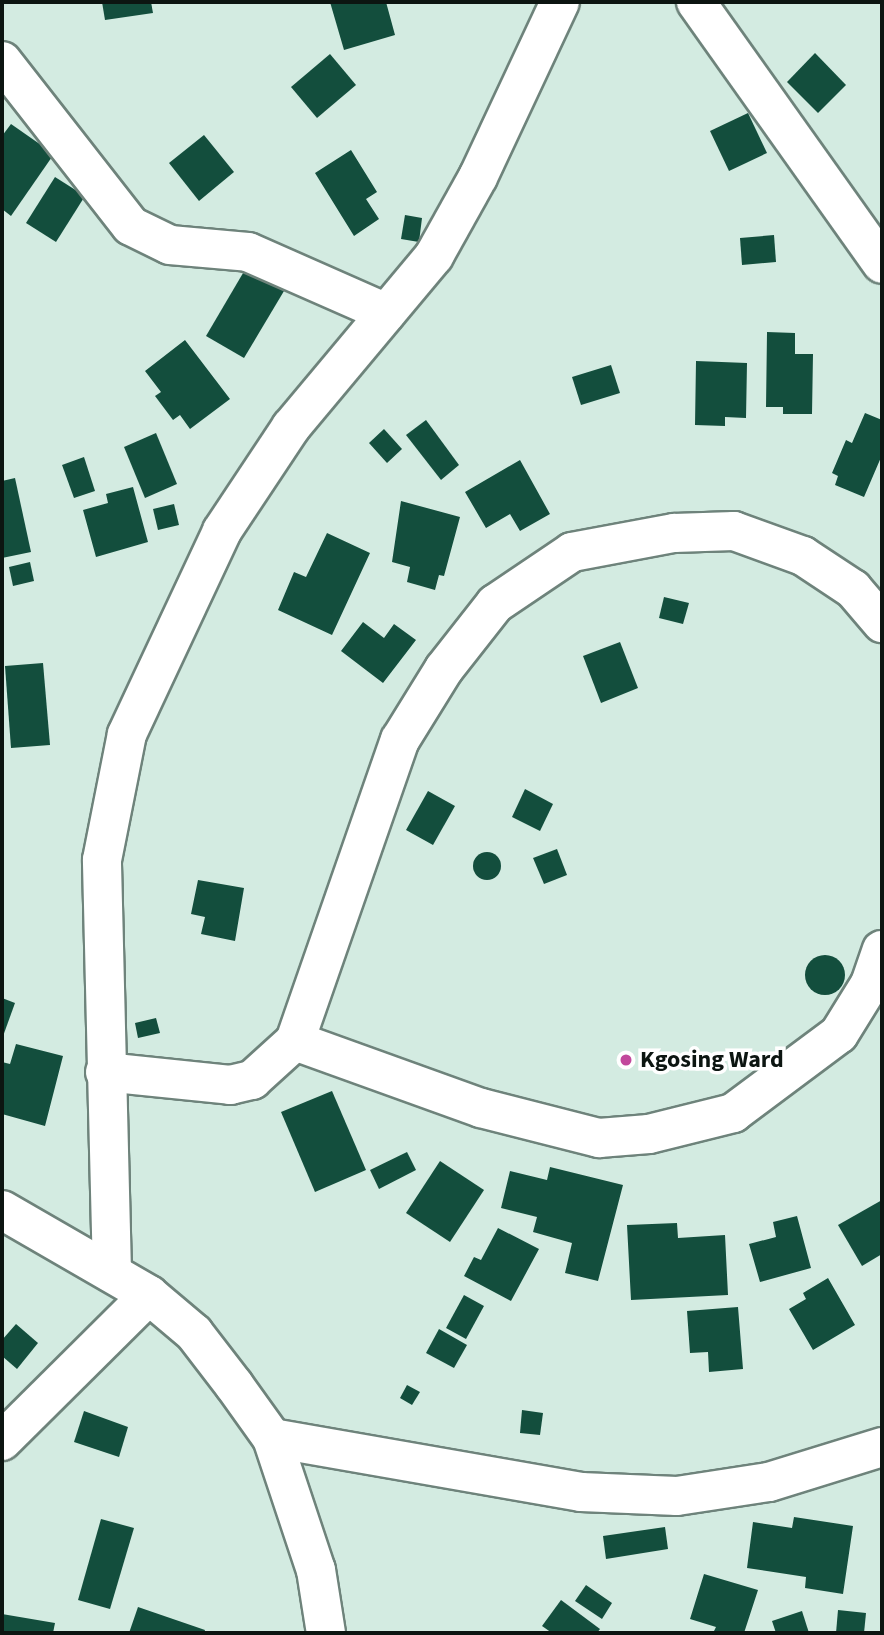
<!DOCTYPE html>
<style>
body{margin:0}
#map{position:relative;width:884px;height:1635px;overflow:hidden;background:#d3ebe1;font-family:"Source Sans 3",sans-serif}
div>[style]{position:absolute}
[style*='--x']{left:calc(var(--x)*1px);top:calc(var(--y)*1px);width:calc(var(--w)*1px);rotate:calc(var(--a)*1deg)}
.building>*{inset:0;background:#134e3d}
.round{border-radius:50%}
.roads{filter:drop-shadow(2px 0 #6e837b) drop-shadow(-2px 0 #6e837b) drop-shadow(0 2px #6e837b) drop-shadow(0 -2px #6e837b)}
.minor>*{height:38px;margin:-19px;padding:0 19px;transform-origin:19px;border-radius:19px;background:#fff}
.dots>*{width:19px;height:19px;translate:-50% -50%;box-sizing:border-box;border:4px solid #fff;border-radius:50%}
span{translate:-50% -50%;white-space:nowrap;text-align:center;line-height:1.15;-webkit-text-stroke:7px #fff;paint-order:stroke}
.poi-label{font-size:24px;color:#0c1511;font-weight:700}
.left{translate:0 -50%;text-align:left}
.frame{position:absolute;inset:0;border:4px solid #0c1511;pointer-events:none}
</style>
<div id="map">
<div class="building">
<i style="clip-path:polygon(102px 2px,151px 2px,153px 13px,105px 20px)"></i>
<i style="clip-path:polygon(330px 2px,386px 2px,395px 35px,344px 50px)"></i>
<i style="clip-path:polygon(815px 53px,846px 85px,818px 113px,787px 82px)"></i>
<i style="clip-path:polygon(330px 54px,356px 85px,317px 118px,291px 87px)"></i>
<i style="clip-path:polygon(748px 113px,767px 153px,729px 171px,710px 131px)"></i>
<i style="clip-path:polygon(11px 124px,54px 154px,11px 216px,2px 209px,2px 136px)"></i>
<i style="clip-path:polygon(204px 135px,234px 172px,199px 201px,169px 163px)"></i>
<i style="clip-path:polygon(351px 150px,377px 192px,366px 199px,379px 219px,354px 236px,315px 173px)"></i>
<i style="clip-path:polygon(55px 177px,85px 196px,56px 242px,26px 223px)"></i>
<i style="clip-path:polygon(405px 215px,422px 218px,419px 242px,401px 239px)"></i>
<i style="clip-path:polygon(774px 235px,776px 262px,742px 265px,740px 238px)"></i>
<i style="clip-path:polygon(246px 268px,284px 291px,244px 358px,206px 336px)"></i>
<i style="clip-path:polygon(767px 332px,795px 333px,795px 354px,813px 354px,812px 414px,783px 414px,783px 407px,766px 407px)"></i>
<i style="clip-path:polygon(185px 340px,230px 399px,190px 429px,180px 415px,173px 420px,155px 396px,161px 392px,145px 371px)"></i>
<i style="clip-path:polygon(696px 361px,747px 363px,746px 418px,725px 417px,725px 426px,695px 425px)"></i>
<i style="clip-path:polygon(611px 365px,620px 393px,581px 405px,572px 377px)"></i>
<i style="clip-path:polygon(865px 413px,882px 420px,882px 455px,864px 497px,835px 485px,838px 476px,832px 473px,846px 440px,852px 443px)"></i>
<i style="clip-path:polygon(426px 420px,459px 465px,441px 480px,406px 435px)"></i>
<i style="clip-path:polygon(384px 429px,402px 449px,387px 463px,369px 443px)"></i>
<i style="clip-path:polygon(156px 433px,177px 484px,145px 498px,124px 447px)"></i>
<i style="clip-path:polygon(84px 457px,95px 491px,74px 498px,62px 465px)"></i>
<i style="clip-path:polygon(520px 460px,550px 514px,520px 531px,510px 514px,486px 528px,465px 492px)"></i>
<i style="clip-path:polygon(15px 478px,31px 552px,2px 558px,2px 481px)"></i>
<i style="clip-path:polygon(133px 487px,148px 542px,96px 557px,83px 510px,108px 503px,106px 494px)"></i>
<i style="clip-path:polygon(401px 501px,460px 517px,444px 576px,439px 575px,435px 590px,407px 582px,410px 567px,392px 562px)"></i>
<i style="clip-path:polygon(174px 504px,179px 525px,158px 530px,153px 509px)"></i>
<i style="clip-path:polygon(327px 533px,370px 553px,332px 635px,278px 610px,294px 572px,306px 577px)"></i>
<i style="clip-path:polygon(30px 562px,34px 581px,13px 586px,9px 567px)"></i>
<i style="clip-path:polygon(664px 597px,689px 603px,683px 624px,659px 618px)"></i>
<i style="clip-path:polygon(363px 622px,384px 638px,394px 624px,416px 640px,383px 683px,341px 651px)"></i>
<i style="clip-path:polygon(620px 642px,638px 688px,601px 703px,583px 656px)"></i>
<i style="clip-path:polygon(43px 663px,50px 745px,11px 748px,5px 666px)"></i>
<i style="clip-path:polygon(525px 789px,553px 804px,540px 831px,512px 817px)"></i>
<i style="clip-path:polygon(428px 791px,455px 806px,433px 845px,406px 830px)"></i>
<i style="clip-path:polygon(557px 849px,567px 875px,544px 884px,533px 858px)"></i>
<i class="round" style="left:473px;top:852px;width:28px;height:28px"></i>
<i style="clip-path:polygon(198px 880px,244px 888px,235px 941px,201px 934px,205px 917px,191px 914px)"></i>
<i class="round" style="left:805px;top:955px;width:40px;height:40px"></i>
<i style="clip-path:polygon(2px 998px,15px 1003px,2px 1039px)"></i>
<i style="clip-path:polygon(156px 1018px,160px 1033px,138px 1038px,135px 1023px)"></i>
<i style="clip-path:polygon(16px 1044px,63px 1056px,45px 1126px,2px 1114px,2px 1062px,10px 1064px)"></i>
<i style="clip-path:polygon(332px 1091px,366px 1170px,315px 1192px,281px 1112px)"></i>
<i style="clip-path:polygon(407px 1152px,416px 1170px,379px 1189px,370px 1170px)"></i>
<i style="clip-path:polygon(440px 1161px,484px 1190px,450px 1242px,406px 1213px)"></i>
<i style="clip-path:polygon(550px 1167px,623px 1185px,598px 1281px,565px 1273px,572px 1243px,533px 1232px,537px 1217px,501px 1208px,510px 1171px,547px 1180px)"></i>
<i style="clip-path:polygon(882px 1200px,882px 1254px,862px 1266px,838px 1225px)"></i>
<i style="clip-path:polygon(797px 1216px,811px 1268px,760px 1282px,749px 1244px,776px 1237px,773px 1222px)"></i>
<i style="clip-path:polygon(677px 1223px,678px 1238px,725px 1235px,728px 1295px,631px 1300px,627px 1225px)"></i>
<i style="clip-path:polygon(498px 1228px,539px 1249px,511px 1301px,464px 1276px,474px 1257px,481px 1260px)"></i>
<i style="clip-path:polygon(828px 1278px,855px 1325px,813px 1350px,789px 1309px,806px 1299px,803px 1293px)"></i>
<i style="clip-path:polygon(464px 1295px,484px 1306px,466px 1339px,446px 1328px)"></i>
<i style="clip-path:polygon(738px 1307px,743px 1369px,709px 1372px,708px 1352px,690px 1353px,687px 1311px)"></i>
<i style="clip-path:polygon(16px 1324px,38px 1343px,17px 1369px,2px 1356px,2px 1340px)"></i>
<i style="clip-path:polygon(439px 1329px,467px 1345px,454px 1368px,426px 1353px)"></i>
<i style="clip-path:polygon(407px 1385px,420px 1392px,412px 1405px,400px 1398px)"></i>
<i style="clip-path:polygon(522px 1410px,543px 1413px,540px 1435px,520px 1433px)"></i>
<i style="clip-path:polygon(84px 1411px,128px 1427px,119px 1457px,74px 1442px)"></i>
<i style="clip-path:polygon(794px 1517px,853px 1526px,843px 1594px,805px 1588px,806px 1577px,747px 1568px,753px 1522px,792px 1528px)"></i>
<i style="clip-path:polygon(101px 1519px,134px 1528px,110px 1609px,78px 1600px)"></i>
<i style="clip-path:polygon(665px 1527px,668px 1549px,606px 1559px,603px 1536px)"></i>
<i style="clip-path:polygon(704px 1574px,758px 1590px,744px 1633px,713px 1633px,716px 1627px,690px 1619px)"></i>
<i style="clip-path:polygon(586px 1585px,612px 1603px,602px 1619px,575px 1601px)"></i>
<i style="clip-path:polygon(561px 1600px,600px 1629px,597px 1633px,552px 1633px,542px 1626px)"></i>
<i style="clip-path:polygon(138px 1607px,205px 1630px,204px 1633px,129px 1633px)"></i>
<i style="clip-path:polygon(838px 1610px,866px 1613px,864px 1633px,836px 1633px)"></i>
<i style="clip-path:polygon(802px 1611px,809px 1633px,776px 1633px,772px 1621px)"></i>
<i style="clip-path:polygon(2px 1614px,55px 1623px,53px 1633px,2px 1633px)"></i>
</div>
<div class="roads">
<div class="minor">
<i style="--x:696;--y:2;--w:321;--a:54.6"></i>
<i style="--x:2;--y:61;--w:209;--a:52"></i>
<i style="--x:131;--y:226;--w:43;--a:26"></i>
<i style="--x:170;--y:245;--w:78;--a:5.1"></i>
<i style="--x:248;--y:252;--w:151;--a:23.8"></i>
<i style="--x:295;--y:1041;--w:198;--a:19.8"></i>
<i style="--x:481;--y:1108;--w:122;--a:14.3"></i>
<i style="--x:599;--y:1138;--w:50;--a:-4.6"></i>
<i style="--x:649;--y:1134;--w:87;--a:-14"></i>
<i style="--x:733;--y:1113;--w:132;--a:-36.7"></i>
<i style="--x:839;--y:1034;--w:59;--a:-58.2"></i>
<i style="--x:870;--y:984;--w:36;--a:-71"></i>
<i style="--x:105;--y:1072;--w:126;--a:5.9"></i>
<i style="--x:230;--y:1085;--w:23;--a:-13"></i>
<i style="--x:252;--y:1080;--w:58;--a:-42.2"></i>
<i style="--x:295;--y:1041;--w:319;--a:-70.8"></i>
<i style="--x:400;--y:740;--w:84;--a:-58.2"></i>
<i style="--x:444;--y:669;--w:83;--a:-51.9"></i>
<i style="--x:495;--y:604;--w:93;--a:-34"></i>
<i style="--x:572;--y:552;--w:104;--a:-10.6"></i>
<i style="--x:674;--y:533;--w:60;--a:-1.9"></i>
<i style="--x:734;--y:531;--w:73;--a:19.9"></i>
<i style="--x:803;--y:556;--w:60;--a:33.4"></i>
<i style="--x:853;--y:589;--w:45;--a:49.5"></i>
<i style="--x:2;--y:1210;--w:170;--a:30"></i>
<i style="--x:149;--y:1295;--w:59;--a:40.2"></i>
<i style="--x:194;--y:1333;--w:66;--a:52.4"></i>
<i style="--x:234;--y:1385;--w:65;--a:54.4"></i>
<i style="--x:272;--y:1438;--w:139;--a:71.6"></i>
<i style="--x:316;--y:1570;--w:64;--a:81"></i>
<i style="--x:112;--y:1273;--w:413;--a:-91.4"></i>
<i style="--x:102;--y:860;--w:128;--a:-78.8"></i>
<i style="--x:127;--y:734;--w:224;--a:-64.9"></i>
<i style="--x:222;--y:531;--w:125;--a:-56.4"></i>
<i style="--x:291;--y:427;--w:223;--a:-50.1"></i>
<i style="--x:434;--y:256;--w:90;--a:-60.9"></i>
<i style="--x:478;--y:177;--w:193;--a:-64.9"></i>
<i style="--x:272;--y:1438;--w:314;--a:9.9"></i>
<i style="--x:581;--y:1492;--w:96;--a:2.4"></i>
<i style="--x:677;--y:1496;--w:93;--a:-8.7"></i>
<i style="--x:769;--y:1482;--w:118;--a:-17.2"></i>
<i style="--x:2;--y:1441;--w:207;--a:-44.8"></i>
</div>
</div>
<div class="dots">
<i style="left:626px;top:1060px;background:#c2489c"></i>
</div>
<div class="poi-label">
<span class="left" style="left:640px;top:1060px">Kgosing Ward</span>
</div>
<div class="frame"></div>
</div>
